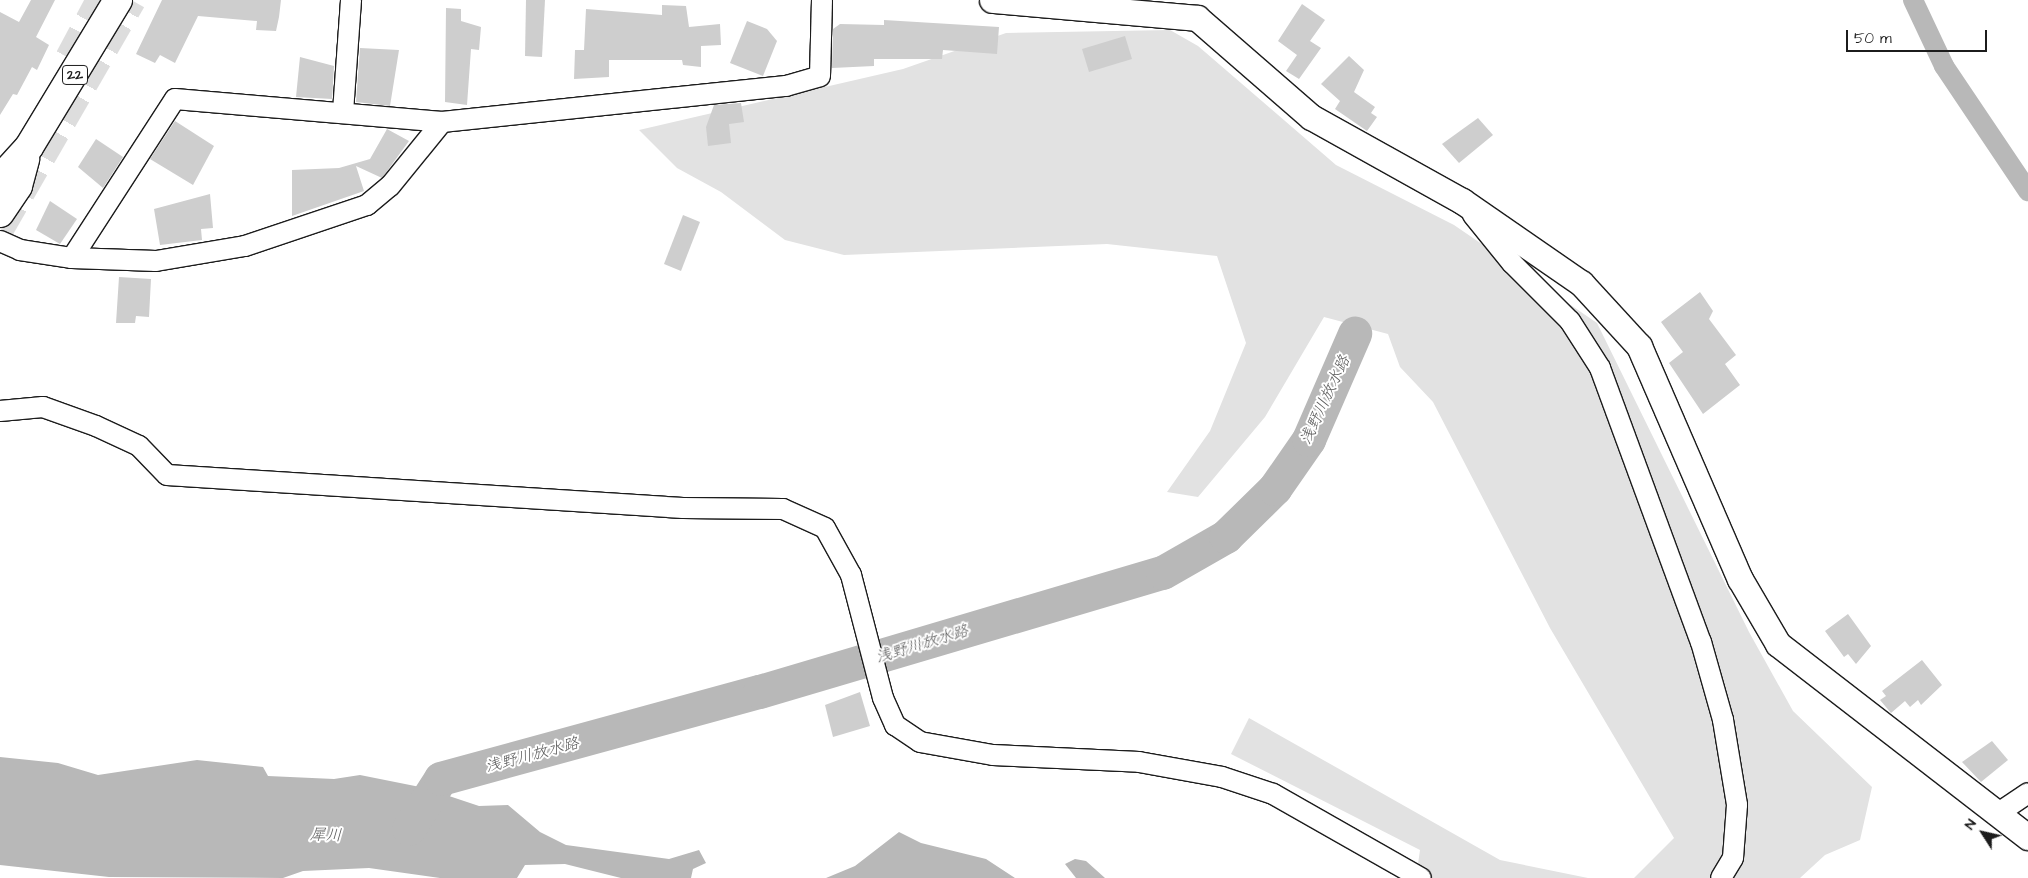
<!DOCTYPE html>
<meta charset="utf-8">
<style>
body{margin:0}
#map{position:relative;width:2028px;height:878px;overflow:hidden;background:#fff;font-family:"Architects Daughter","Klee One",sans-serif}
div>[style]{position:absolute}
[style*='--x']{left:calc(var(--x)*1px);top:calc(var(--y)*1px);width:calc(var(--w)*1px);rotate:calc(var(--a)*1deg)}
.green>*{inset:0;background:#e2e2e2}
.water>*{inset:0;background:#b8b8b8}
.canal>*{height:20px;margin:-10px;padding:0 10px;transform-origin:10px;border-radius:10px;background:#b8b8b8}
.river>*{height:34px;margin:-17px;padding:0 17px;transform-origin:17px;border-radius:17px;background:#b8b8b8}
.building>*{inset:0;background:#cecece}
.primary-tunnel>*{height:28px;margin-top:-14px;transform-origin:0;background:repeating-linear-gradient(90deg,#ddd 0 28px,transparent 0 42px)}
.roads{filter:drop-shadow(1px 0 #1c1c1c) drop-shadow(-1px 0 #1c1c1c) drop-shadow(0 1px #1c1c1c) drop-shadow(0 -1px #1c1c1c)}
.minor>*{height:20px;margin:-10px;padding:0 10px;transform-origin:10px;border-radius:10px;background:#fff}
.tertiary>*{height:25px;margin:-12.5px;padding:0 12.5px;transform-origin:12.5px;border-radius:12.5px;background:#fff}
.primary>*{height:28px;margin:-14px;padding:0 14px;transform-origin:14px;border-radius:14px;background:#fff}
span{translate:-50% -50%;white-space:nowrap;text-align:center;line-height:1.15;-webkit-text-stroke:4px #fff;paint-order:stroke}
.shield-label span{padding:1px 4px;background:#fff;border:1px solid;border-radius:4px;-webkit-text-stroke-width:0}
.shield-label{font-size:14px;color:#1c1c1c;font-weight:700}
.water-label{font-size:16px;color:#5a5a5a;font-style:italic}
.north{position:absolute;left:1958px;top:808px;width:50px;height:50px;-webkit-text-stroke:4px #fff;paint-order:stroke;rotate:305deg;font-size:14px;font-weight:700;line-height:20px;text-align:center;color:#1c1c1c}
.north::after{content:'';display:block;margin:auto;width:18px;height:22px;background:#1c1c1c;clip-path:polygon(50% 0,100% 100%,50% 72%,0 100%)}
.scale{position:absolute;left:1846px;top:30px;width:141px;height:22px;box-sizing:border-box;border:2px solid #1c1c1c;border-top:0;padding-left:6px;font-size:15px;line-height:18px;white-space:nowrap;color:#1c1c1c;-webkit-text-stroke:4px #fff;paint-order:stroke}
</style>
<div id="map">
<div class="green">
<i style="clip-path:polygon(1170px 30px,1198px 46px,1336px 165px,1454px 225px,1597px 323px,1749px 632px,1793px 711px,1872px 787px,1860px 840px,1825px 855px,1800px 878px,1634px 878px,1674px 838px,1550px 628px,1433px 402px,1400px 367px,1388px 334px,1324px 317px,1265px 417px,1198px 497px,1167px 492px,1210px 431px,1246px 343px,1217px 256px,1107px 244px,844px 255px,785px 240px,721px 192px,677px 168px,639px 130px,903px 69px,1006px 33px)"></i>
<i style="clip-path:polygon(1249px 718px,1500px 860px,1588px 878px,1416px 878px,1420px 850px,1231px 754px)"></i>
</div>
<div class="water">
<i style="clip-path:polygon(0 757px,58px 763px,98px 775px,197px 760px,263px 767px,268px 776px,334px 779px,360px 775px,425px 788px,479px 806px,508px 805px,540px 832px,566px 845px,669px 859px,699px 850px,706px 863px,693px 869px,691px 878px,621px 878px,565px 864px,525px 865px,517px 878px,440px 878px,369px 868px,303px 871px,283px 878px,109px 877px,0 865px)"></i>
<i style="clip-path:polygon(899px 832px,921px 843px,986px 859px,1015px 878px,826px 878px,855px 866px)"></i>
<i style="clip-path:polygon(1075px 859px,1086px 861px,1105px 878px,1076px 878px,1065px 864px)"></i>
</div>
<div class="canal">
<i style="--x:1913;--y:0;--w:73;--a:64.8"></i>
<i style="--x:1944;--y:66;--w:151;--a:56.1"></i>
</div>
<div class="river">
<i style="--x:409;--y:829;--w:59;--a:-57.4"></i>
<i style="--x:441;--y:779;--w:331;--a:-15.3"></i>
<i style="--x:760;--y:692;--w:420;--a:-16.5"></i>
<i style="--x:1163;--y:573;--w:73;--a:-29.7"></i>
<i style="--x:1226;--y:537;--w:69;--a:-44.4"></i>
<i style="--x:1275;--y:489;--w:60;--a:-55.2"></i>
<i style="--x:1309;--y:440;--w:116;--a:-66.5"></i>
</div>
<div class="building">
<i style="clip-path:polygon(31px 0,55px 0,36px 37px,49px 45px,37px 70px,32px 67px,17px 95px,13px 94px,0 115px,0 12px,19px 22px)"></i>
<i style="clip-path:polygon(162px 0,281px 0,279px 17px,276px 31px,256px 30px,257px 21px,198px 16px,175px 63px,160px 55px,155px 63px,136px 54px)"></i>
<i style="clip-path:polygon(526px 0,545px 0,542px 57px,525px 56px)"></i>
<i style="clip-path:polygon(1302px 4px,1325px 20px,1310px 41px,1321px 48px,1299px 79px,1286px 71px,1297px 55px,1278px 41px)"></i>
<i style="clip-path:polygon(662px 5px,686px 6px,689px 27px,720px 24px,721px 45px,701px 46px,701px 67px,683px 65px,682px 60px,609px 60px,609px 77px,574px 79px,575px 50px,584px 50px,586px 9px,662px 15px)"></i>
<i style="clip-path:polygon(446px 8px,461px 9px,461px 21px,481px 27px,479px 50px,471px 49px,467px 105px,445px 102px)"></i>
<i style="clip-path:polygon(884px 20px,999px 27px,997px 54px,943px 50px,942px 59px,874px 59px,874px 66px,832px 68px,833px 29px,840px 24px,884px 25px)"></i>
<i style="clip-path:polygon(747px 21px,767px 29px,777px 41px,763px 76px,730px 63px)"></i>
<i style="clip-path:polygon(1125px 36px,1132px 59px,1089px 72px,1082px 49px)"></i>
<i style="clip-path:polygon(360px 48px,399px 50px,390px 106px,356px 102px)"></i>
<i style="clip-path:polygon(1349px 56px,1364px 70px,1354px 92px,1375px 107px,1371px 113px,1377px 117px,1367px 131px,1335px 109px,1340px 101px,1321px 84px)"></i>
<i style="clip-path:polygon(300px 57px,334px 66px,332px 99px,296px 97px)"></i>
<i style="clip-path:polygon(741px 103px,744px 122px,729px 124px,731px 143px,708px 146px,706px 127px,714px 105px)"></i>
<i style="clip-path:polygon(1478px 118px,1493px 135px,1459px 163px,1442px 144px)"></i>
<i style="clip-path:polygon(175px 121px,214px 146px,193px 185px,150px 159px)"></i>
<i style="clip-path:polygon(387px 129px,409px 141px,382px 178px,356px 166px,364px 191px,292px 216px,292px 170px,339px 168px,370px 159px)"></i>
<i style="clip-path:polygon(96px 139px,123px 157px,103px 188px,78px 167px)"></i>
<i style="clip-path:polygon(210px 194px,213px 228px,201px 229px,202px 240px,160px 245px,154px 209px)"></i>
<i style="clip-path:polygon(50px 201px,77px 219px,60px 244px,36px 230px)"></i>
<i style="clip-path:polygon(683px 215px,700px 222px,681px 271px,664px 264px)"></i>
<i style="clip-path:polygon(119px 277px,151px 279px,149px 317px,136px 316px,135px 323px,116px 323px)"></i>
<i style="clip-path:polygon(1700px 292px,1713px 311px,1709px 319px,1736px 355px,1725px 364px,1740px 385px,1703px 414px,1669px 363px,1683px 352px,1661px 322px)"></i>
<i style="clip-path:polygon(1848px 614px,1871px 646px,1856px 664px,1848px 654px,1844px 657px,1825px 631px)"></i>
<i style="clip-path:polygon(1922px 660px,1942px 685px,1921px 705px,1918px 700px,1910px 707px,1905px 701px,1891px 713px,1880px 700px,1886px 696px,1882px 691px)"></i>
<i style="clip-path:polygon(860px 692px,870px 726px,833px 737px,825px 705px)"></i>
<i style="clip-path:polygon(1992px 741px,2008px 760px,1981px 782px,1962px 762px)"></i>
</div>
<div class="primary-tunnel">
<i style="--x:69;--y:58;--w:66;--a:-61.9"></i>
<i style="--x:0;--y:229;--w:264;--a:-60"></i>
</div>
<div class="roads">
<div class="minor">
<i style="--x:343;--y:112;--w:112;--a:-85.9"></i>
<i style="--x:1473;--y:215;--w:62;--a:50.9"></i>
<i style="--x:1512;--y:263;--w:82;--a:45"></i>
<i style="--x:1570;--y:321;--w:56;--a:57.4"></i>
<i style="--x:1600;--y:368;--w:292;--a:69.8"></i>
<i style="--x:1701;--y:642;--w:81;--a:74.2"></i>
<i style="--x:1723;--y:720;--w:86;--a:80.6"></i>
<i style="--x:1737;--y:805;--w:53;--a:94.3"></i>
<i style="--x:1733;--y:858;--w:23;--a:121"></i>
<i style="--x:0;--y:241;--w:22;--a:24"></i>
<i style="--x:20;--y:250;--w:53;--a:8.7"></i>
<i style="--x:72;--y:258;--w:84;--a:2"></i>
<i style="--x:156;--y:261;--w:90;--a:-9.6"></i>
<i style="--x:245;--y:246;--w:129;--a:-18.6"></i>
<i style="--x:367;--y:205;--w:30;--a:-40"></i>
<i style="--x:390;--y:186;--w:82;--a:-50.9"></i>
<i style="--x:72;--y:258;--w:189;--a:-57.1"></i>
<i style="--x:175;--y:99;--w:268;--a:4.9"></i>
<i style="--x:442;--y:122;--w:346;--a:-6"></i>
<i style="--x:786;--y:86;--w:35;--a:-16"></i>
<i style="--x:820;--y:76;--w:76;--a:-88.5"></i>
<i style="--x:0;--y:411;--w:43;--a:-5.3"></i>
<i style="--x:43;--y:407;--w:56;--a:19.7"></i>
<i style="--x:96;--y:426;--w:47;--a:24.9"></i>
<i style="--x:139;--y:446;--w:40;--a:46"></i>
<i style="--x:167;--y:475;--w:517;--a:3.66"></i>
<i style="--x:683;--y:508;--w:100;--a:0.6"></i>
<i style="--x:783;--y:509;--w:46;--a:24.3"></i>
<i style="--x:825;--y:528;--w:54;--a:61"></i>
<i style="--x:851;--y:575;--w:127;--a:75.4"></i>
<i style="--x:883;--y:698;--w:30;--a:66"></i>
<i style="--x:895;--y:725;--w:30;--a:34"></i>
<i style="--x:920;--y:742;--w:74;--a:10.1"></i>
<i style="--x:993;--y:755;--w:146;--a:2.7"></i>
<i style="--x:1139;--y:762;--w:84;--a:10.2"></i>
<i style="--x:1222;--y:777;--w:54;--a:18.4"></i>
<i style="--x:1273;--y:794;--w:170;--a:29.6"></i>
<i style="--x:1997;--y:814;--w:37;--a:-34"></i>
</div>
<div class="tertiary">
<i style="--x:992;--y:0;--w:206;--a:5"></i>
<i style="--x:1197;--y:18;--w:151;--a:41"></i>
<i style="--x:1311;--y:117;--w:173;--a:29.1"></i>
<i style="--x:1462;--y:201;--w:145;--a:34.6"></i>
<i style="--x:1581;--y:283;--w:86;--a:47.4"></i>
<i style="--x:1639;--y:346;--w:254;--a:66.6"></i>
<i style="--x:1740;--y:579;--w:75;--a:59.7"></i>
<i style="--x:1778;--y:644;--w:316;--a:37.7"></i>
</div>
<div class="primary">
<i style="--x:0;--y:179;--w:43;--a:-47.8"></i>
<i style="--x:29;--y:147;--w:172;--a:-58.8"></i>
<i style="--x:0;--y:213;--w:32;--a:-56"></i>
<i style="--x:18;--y:186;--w:28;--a:-75"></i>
</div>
</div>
<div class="shield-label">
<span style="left:75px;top:75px">22</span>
</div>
<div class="water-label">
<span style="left:1325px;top:400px;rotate:-65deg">浅野川放水路</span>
<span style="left:922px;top:644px;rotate:-17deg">浅野川放水路</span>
<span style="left:532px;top:755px;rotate:-15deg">浅野川放水路</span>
<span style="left:326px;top:835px;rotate:2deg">犀川</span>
</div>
<div class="north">N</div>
<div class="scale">50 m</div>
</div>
